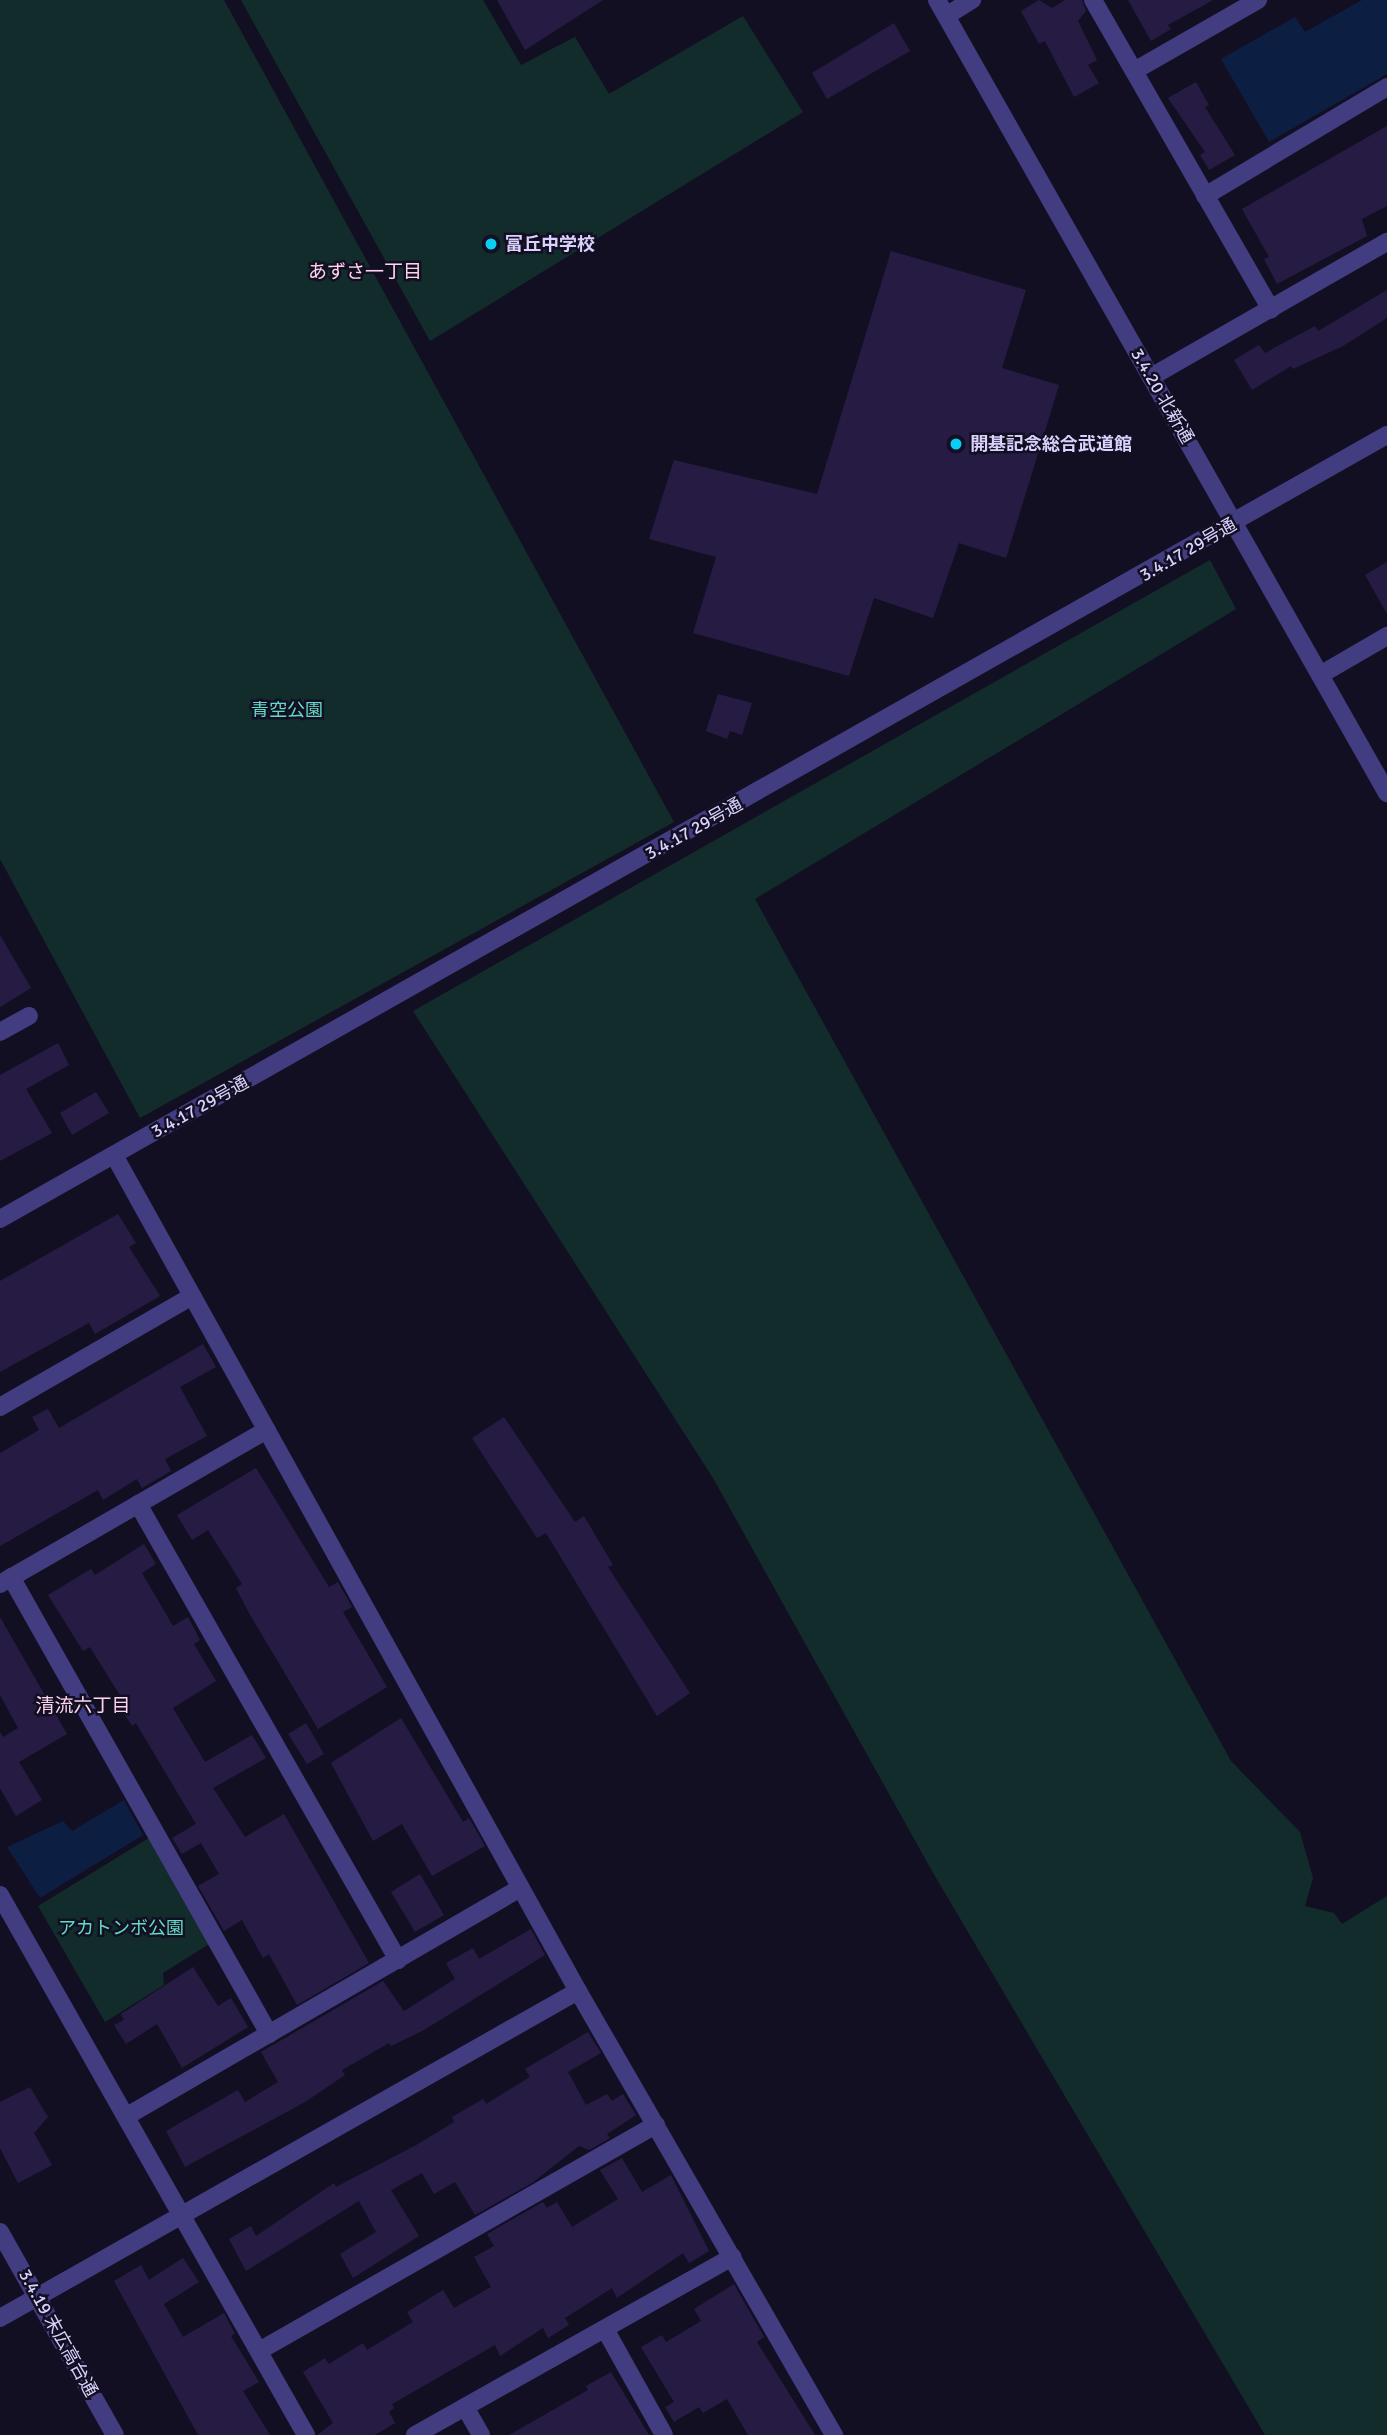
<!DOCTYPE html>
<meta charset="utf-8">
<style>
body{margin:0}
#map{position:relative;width:1387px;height:2435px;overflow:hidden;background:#130f23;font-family:Signika,"Noto Sans JP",sans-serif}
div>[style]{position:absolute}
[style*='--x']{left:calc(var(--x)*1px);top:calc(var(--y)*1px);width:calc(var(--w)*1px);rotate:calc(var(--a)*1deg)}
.green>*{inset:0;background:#122c2c}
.water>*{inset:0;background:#0d1e43}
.building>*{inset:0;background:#261c43}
.minor>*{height:18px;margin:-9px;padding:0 9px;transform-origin:9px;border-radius:9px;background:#423c80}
.tertiary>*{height:18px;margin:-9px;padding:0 9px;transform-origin:9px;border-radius:9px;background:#423c80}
.dots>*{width:19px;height:19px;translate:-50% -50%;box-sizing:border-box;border:4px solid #130f23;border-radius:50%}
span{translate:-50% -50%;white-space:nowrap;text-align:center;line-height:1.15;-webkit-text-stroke:5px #130f23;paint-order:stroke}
.poi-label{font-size:18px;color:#dad2fd;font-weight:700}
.left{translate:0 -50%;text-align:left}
.street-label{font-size:18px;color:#dad2fd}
.park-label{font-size:18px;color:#61dbc3}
.neighbourhood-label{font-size:19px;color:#fdd4ec}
</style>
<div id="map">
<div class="green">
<i style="clip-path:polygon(0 0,224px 0,674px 822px,140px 1118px,0 859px)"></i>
<i style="clip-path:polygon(241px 0,483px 0,521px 65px,575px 37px,609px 94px,743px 16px,803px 112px,430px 341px)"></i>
<i style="clip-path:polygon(1210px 560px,1236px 609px,755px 899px,1231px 1761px,1300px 1832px,1313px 1878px,1305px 1906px,1334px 1913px,1342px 1924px,1387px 1896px,1387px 2435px,1265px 2435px,932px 1871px,713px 1478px,413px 1011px)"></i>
<i style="clip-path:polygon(149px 1838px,209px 1944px,163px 1973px,164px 1985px,105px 2022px,38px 1906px)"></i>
</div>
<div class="water">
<i style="clip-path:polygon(1362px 0,1387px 0,1387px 74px,1269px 142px,1221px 59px,1295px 17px,1305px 32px)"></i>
<i style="clip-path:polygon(124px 1800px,143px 1835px,40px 1898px,7px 1847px,63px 1821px,72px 1831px)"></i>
</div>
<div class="building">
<i style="clip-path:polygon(497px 0,603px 0,525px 50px)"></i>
<i style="clip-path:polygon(1039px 0,1052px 8px,1065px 0,1082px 0,1086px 11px,1078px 21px,1097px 60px,1088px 65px,1099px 83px,1074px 97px,1045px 41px,1039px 44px,1021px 11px)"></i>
<i style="clip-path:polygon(1128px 0,1213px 0,1168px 25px,1171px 29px,1151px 41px)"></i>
<i style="clip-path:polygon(894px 23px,910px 51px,827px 99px,812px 73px)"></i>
<i style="clip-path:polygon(1196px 82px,1209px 105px,1205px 107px,1235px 155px,1209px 170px,1200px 155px,1205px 152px,1168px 98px)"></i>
<i style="clip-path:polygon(1387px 126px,1387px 206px,1362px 219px,1367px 236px,1277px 284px,1264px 259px,1269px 257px,1242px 209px)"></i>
<i style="clip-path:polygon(891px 251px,1026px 290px,1002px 368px,1059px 385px,1006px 558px,959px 543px,933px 618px,874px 598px,849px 676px,693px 633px,716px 557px,649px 539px,674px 460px,817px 494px)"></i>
<i style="clip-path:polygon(1387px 290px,1387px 318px,1343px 346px,1293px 369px,1291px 366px,1252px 390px,1234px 360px,1259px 345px,1265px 353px,1315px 326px,1318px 331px)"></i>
<i style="clip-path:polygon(1387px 562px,1387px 614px,1365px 575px)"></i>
<i style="clip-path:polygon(718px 694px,752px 703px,742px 735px,730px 731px,727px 739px,706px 731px)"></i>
<i style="clip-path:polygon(0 935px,31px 988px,0 1007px)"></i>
<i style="clip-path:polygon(58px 1043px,69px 1065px,26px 1089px,52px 1133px,0 1161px,0 1075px)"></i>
<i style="clip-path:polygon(96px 1092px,109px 1113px,72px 1135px,60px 1113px)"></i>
<i style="clip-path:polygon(118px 1214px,136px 1243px,129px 1247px,160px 1296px,95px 1334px,89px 1323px,0 1372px,0 1281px)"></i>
<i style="clip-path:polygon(203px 1344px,216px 1367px,180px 1387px,207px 1436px,165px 1459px,171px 1471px,142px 1488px,137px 1479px,103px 1500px,98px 1490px,0 1546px,0 1453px,39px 1430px,32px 1417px,48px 1409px,59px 1428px)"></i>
<i style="clip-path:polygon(504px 1417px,575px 1522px,584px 1516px,613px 1565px,608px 1567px,690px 1693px,657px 1716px,546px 1533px,537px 1538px,472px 1438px)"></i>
<i style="clip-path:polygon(256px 1468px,329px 1587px,338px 1582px,352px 1607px,343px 1612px,387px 1687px,318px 1729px,249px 1613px,236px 1588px,242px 1584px,208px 1530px,192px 1540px,177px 1515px)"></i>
<i style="clip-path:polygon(144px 1544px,156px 1564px,142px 1573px,173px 1626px,188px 1617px,200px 1640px,194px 1644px,216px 1681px,173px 1708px,205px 1762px,252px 1735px,266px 1758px,213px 1788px,245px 1837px,284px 1814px,369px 1963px,297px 2005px,269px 1954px,263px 1958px,242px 1920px,224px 1931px,198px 1886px,219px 1874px,201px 1843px,182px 1854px,172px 1838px,196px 1824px,136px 1723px,132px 1726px,119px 1706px,124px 1702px,90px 1647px,83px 1651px,48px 1595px,91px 1569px,95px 1575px)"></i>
<i style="clip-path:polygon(0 1617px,67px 1734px,19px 1762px,42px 1800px,16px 1816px,0 1788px,0 1732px,3px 1737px,18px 1728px,0 1695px)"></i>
<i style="clip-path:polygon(401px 1718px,463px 1822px,469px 1818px,485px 1846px,432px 1876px,402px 1824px,373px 1841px,331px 1763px)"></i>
<i style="clip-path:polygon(306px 1723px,324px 1754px,307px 1764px,288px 1734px)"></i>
<i style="clip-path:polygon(420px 1874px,444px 1915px,415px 1932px,391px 1892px)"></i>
<i style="clip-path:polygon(531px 1929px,545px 1955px,424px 2030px,391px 2046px,389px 2043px,342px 2070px,345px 2075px,305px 2102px,185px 2167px,166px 2131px,238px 2090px,245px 2102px,278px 2082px,261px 2052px,383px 1981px,404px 2011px,455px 1979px,446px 1963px,473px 1948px,479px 1959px)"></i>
<i style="clip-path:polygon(193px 1967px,218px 2006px,231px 1998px,248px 2027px,182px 2068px,157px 2024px,126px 2044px,114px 2025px,124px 2020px,121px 2014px)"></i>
<i style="clip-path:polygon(588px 2032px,601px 2053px,568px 2072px,586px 2105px,607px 2094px,612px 2101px,623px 2094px,636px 2115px,607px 2134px,610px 2138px,589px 2150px,579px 2146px,532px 2183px,475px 2215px,455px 2182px,434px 2194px,422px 2173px,391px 2190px,419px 2236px,353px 2278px,340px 2254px,376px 2232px,359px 2201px,246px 2271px,229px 2239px,251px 2226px,256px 2236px,334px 2183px,336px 2187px,418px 2144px,454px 2122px,452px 2117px,483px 2099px,486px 2104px,530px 2077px,525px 2069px)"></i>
<i style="clip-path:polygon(30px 2087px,48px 2117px,34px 2133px,52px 2165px,18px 2183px,0 2148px,0 2102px)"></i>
<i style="clip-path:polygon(622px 2158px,642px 2192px,671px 2175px,709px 2251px,689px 2263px,683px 2253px,617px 2298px,612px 2288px,565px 2318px,569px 2325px,548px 2338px,543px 2328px,500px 2356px,495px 2345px,392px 2404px,394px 2408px,389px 2412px,395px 2423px,375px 2435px,317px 2435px,333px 2423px,303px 2372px,325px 2358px,329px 2364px,363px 2343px,367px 2350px,413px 2322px,407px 2312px,443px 2290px,454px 2308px,491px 2287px,474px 2257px,494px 2246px,487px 2234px,543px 2202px,547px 2208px,557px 2202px,572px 2227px,618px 2199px,600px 2170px)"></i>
<i style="clip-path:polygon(183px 2258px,199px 2282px,164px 2304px,183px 2337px,224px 2313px,235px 2334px,231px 2336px,259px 2382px,243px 2391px,270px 2435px,198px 2435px,114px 2281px,141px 2265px,149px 2280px)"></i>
<i style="clip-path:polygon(734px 2284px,764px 2337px,757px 2342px,815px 2435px,748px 2435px,727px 2399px,703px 2413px,699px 2407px,674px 2422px,665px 2407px,674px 2402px,641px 2347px,662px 2335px,666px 2342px,701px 2321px,694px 2309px)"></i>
<i style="clip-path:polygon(611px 2372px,649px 2435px,509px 2435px,588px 2390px,586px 2386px)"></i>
</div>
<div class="minor">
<i style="--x:1093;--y:0;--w:357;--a:60.1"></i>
<i style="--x:946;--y:16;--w:31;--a:-32"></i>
<i style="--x:1134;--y:71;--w:143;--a:-29.8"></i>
<i style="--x:1205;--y:196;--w:212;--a:-30.9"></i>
<i style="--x:1151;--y:377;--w:272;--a:-29.8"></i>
<i style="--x:1320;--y:675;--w:78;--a:-30.2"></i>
<i style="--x:0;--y:1032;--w:33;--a:-29"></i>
<i style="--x:114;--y:1155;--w:956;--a:60.97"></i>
<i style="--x:578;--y:1991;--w:513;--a:60.03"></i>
<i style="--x:0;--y:1407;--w:222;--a:-30"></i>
<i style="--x:138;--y:1504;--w:525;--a:60.31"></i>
<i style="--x:11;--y:1577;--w:525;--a:60.55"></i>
<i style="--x:0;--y:1584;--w:308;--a:-30"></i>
<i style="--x:0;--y:1895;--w:621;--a:60.46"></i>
<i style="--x:127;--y:2116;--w:455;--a:-30.1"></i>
<i style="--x:605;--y:2329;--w:121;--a:60.9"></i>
<i style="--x:259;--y:2351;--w:457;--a:-29.7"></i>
<i style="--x:465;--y:2407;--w:32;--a:60"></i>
<i style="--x:415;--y:2435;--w:364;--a:-29.3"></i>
</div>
<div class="tertiary">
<i style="--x:937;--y:0;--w:912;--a:60.43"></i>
<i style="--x:0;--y:1219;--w:1593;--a:-29.48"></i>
<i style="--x:0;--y:2232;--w:233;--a:60.5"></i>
<i style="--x:0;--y:2318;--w:664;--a:-29.5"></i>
</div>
<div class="dots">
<i style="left:491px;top:244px;background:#09cef3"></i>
<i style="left:956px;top:444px;background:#09cef3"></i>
</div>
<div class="poi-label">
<span class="left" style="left:505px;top:244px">富丘中学校</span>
<span class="left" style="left:970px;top:444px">開基記念総合武道館</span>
</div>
<div class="street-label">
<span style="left:1162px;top:396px;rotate:60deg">3.4.20 北新通</span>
<span style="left:1188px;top:550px;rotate:-30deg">3.4.17 29号通</span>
<span style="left:694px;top:829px;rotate:-29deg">3.4.17 29号通</span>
<span style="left:200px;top:1107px;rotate:-29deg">3.4.17 29号通</span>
<span style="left:58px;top:2333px;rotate:61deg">3.4.19 末広高台通</span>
</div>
<div class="park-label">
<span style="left:287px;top:710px">青空公園</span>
<span style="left:121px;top:1928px">アカトンボ公園</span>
</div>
<div class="neighbourhood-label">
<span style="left:365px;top:273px">あずさ一丁目</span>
<span style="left:83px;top:1707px">清流六丁目</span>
</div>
</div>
